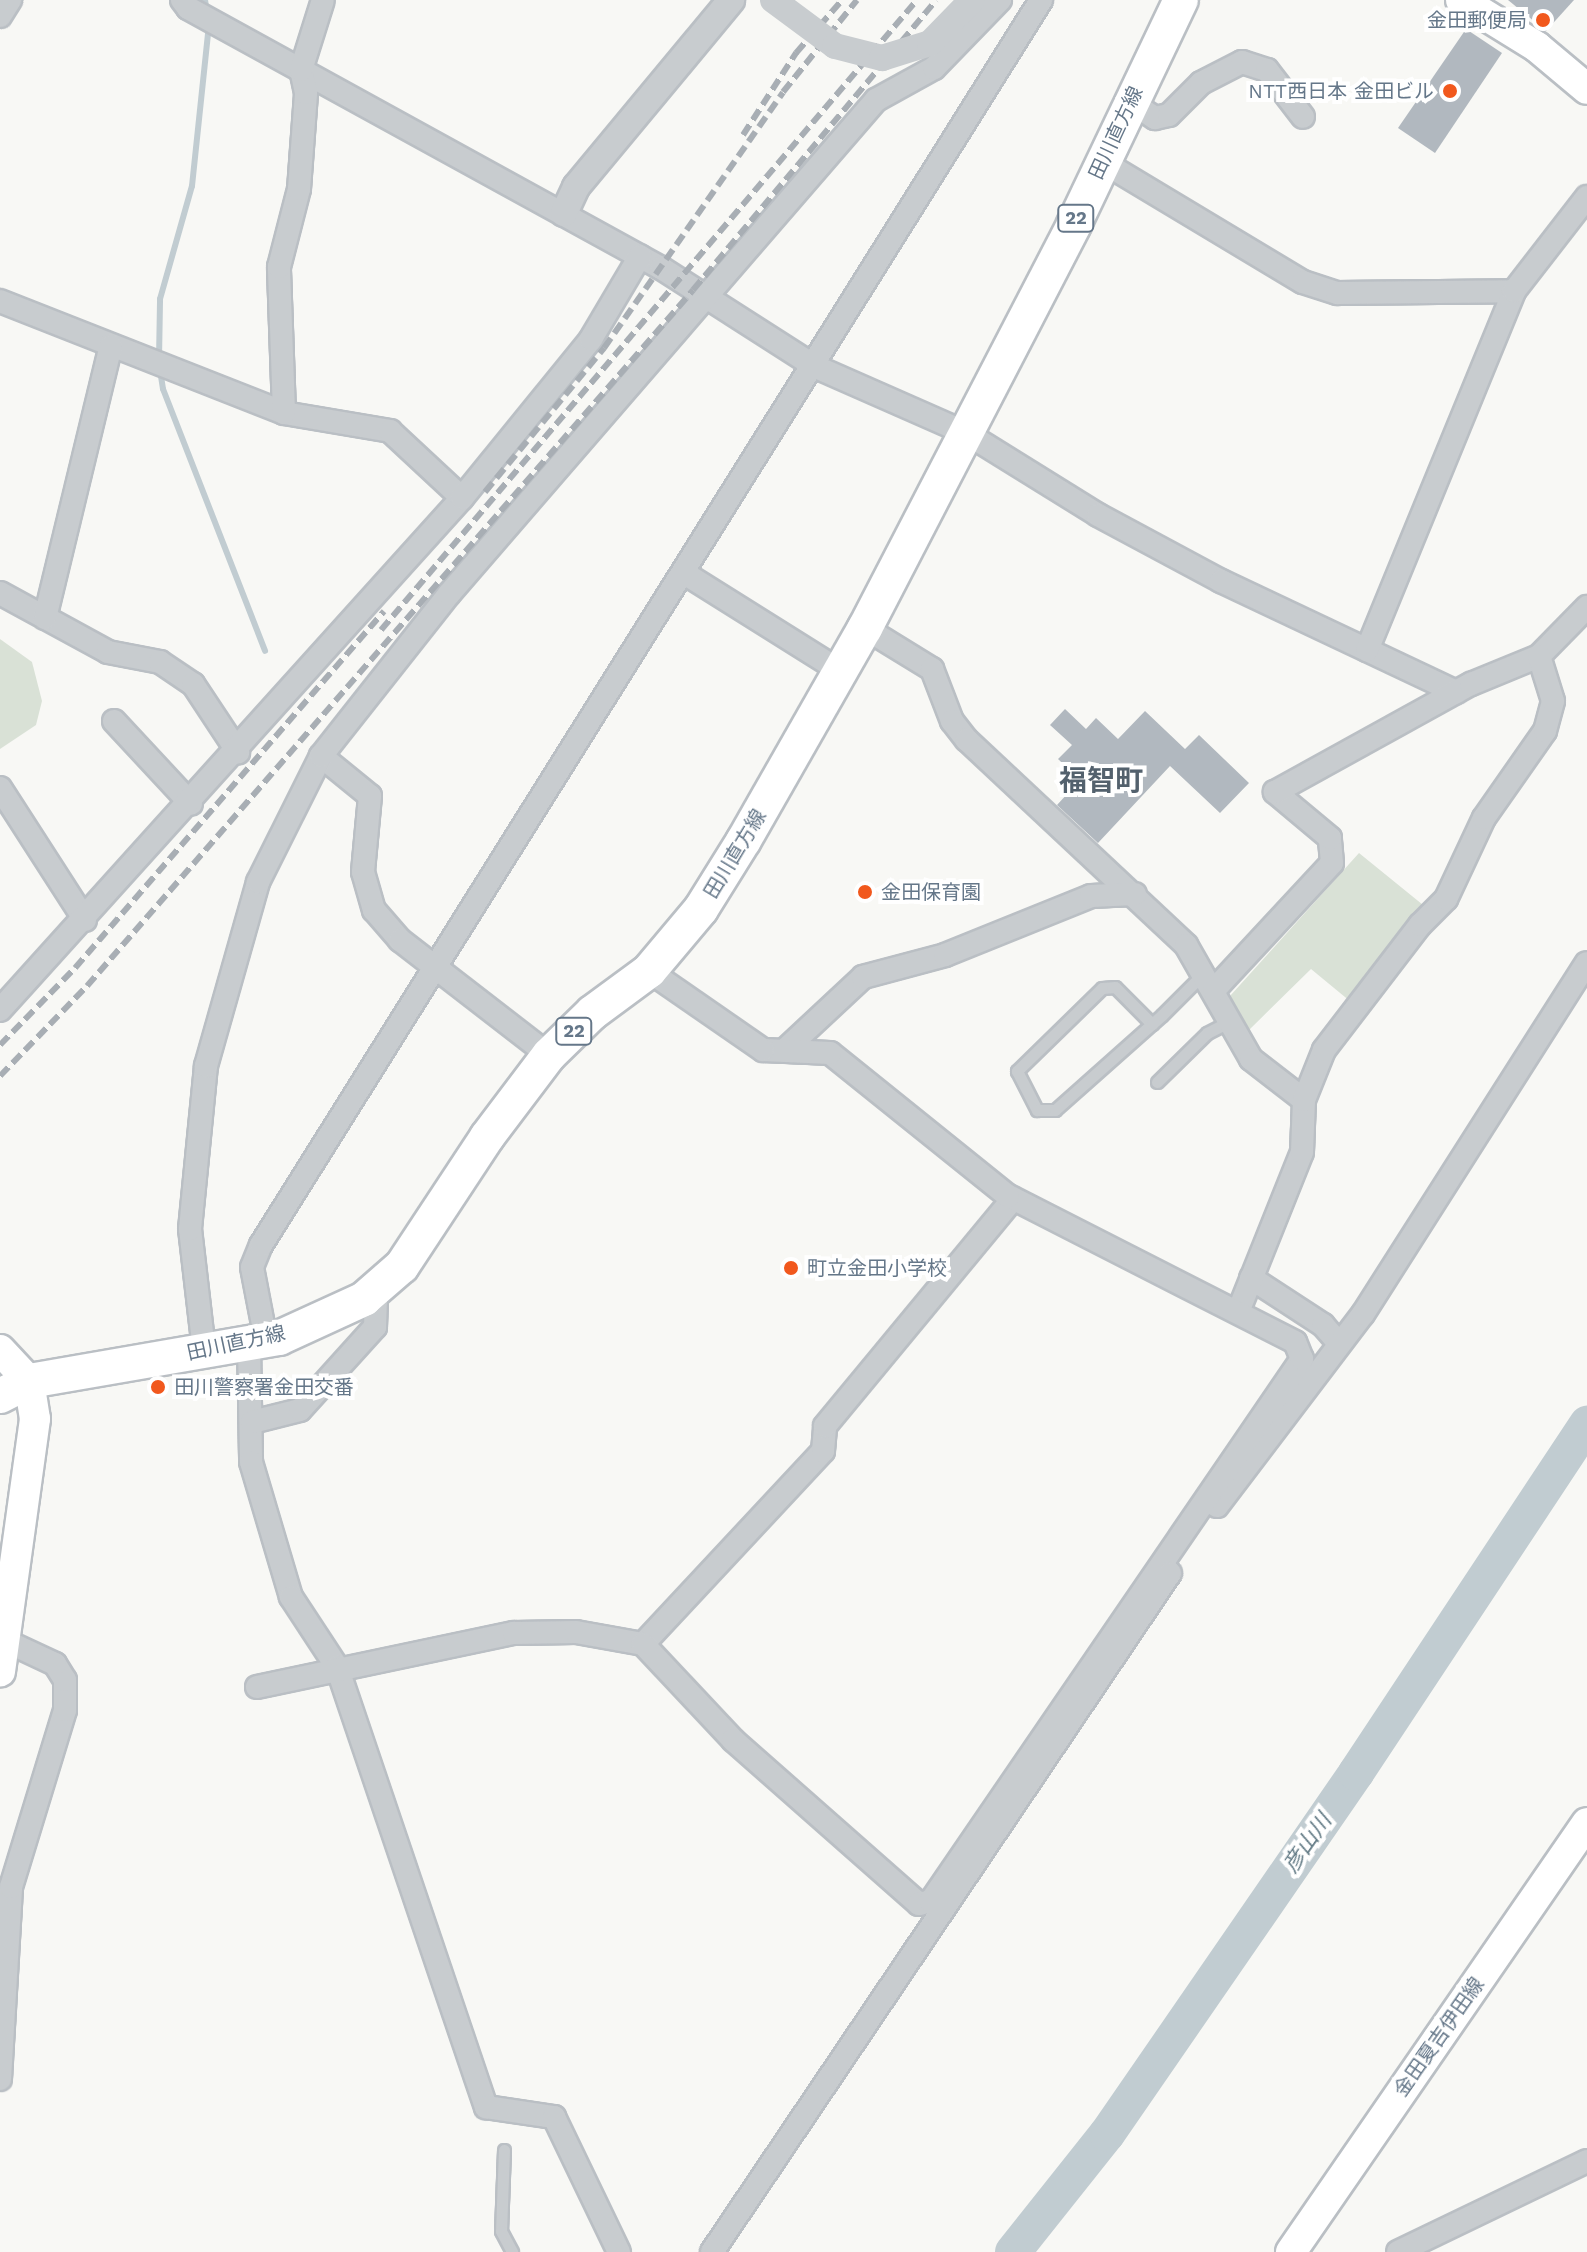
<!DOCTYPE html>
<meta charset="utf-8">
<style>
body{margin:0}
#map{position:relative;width:1587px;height:2252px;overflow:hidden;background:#f8f8f5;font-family:"Work Sans","Noto Sans JP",sans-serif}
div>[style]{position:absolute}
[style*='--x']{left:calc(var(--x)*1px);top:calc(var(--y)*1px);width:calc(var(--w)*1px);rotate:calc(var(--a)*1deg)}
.green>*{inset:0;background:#d9e1d6}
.stream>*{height:6px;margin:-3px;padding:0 3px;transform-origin:3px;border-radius:3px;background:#c1ccd1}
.river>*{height:36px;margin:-18px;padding:0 18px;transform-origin:18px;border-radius:18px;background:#c1ccd1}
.building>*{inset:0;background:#b1b8bf}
.roads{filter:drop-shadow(2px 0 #babfc4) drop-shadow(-2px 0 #babfc4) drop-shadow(0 2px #babfc4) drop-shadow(0 -2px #babfc4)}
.service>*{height:11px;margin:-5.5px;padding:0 5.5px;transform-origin:5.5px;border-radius:5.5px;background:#c8cccf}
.minor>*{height:22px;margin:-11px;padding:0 11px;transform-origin:11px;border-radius:11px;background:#c8cccf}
.tertiary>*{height:26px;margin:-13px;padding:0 13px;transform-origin:13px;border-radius:13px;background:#c8cccf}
.secondary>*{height:30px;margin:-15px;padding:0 15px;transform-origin:15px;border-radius:15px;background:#fff}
.primary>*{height:34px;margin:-17px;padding:0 17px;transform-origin:17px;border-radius:17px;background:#fff}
.rail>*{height:6px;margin-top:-3px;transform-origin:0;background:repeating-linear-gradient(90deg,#a8aeb4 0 12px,transparent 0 18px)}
.tertiary-bridge>*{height:26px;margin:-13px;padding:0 13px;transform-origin:13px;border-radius:13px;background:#c8cccf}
.dots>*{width:22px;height:22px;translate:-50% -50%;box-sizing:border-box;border:4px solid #fff;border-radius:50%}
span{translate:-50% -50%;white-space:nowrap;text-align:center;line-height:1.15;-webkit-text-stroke:8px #fff;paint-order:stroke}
.shield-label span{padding:2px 6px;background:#fff;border:2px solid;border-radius:6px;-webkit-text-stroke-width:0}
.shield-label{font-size:18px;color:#657789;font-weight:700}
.poi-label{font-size:20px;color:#657789}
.right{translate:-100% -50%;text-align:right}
.left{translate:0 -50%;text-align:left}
.street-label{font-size:20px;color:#657789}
.water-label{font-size:22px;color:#617984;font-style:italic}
.district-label{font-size:28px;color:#53616d;font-weight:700}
</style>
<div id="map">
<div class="green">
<i style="clip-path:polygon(0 639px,32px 662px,42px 701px,36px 725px,0 749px)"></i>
<i style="clip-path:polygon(1359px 853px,1428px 909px,1351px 1002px,1311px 969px,1249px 1030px,1230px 996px)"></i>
</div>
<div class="stream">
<i style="--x:205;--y:0;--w:13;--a:81"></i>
<i style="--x:159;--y:359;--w:60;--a:-89"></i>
<i style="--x:160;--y:299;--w:117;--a:-74.2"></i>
<i style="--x:192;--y:186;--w:163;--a:-84"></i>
<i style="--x:160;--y:370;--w:19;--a:81"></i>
<i style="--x:163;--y:389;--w:281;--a:68.7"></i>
</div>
<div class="river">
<i style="--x:1013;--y:2252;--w:151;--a:-51.5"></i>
<i style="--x:1107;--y:2134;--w:439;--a:-55.4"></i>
<i style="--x:1356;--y:1773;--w:419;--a:-56.5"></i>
</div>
<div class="building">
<i style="clip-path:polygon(1508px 0,1574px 0,1546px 31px)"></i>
<i style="clip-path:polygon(1466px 29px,1502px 53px,1435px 153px,1398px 128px)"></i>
<i style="clip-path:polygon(1065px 709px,1086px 729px,1096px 718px,1118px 739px,1145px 711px,1185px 749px,1199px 735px,1249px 783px,1220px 813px,1170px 766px,1098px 843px,1057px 805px,1080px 780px,1058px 759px,1072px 745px,1050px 725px)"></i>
</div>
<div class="roads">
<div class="service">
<i style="--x:1152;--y:1024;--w:52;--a:-135"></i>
<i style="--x:1115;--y:987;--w:13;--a:176"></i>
<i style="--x:1102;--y:988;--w:119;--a:135.7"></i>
<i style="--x:1017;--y:1071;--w:44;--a:62.9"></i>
<i style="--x:1037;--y:1110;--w:18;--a:0"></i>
<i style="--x:1055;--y:1110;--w:130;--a:-41.6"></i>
<i style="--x:1152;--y:1024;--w:13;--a:-42"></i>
<i style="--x:1162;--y:1015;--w:58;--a:-45"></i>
<i style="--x:1157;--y:1082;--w:70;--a:-44.4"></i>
<i style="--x:1207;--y:1033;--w:22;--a:-27"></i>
<i style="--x:504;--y:2150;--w:81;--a:92.1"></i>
<i style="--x:501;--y:2231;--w:24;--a:62"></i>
</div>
<div class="minor">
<i style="--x:182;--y:0;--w:10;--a:53"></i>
<i style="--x:188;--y:8;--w:540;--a:28.8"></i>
<i style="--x:661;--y:268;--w:182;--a:32.6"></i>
<i style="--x:814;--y:366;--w:166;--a:23.8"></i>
<i style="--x:966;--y:433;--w:155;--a:31.8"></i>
<i style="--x:1098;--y:515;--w:140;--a:28.2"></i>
<i style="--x:1221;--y:581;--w:260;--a:25.3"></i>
<i style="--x:0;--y:16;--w:19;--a:-58"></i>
<i style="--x:1131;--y:102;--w:29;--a:34"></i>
<i style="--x:1155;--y:118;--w:14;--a:-12"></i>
<i style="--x:1169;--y:115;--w:45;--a:-45"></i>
<i style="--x:1201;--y:83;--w:46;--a:-27.1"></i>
<i style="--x:1242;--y:62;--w:26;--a:18"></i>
<i style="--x:1267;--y:70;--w:59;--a:52.5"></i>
<i style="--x:1103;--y:162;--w:233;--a:31"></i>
<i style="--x:1303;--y:282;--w:36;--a:18"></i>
<i style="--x:1337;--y:293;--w:177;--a:-0.6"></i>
<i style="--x:0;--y:301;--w:305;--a:21.5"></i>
<i style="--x:284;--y:413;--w:108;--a:9.6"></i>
<i style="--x:390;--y:431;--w:98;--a:42.9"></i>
<i style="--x:284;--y:413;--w:146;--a:-92"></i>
<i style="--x:279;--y:267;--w:81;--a:-75.6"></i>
<i style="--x:299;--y:189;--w:96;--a:-85.8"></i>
<i style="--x:306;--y:93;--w:24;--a:-102"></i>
<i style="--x:301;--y:70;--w:73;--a:-72.6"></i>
<i style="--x:684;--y:573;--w:184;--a:32.1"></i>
<i style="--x:0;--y:593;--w:123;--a:28.6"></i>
<i style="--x:108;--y:652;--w:53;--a:10.9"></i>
<i style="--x:160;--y:662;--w:40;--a:34"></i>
<i style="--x:193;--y:684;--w:82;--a:56.5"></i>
<i style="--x:45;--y:618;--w:280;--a:-76.4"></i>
<i style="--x:865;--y:628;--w:79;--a:31.5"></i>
<i style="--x:932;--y:669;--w:56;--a:69"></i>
<i style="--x:952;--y:721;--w:24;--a:52"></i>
<i style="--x:967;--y:740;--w:300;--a:43.1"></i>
<i style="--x:1186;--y:945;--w:131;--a:60.3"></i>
<i style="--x:1251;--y:1059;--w:67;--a:37.7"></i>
<i style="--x:1367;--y:650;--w:388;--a:-67.7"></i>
<i style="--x:1514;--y:291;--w:119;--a:-52.2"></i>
<i style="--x:114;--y:721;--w:113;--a:47.1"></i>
<i style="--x:321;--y:756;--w:63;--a:39.2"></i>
<i style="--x:370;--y:796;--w:76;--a:95.3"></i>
<i style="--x:363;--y:872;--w:40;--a:74"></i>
<i style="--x:374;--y:910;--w:40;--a:49"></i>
<i style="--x:400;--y:940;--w:188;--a:37.7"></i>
<i style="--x:0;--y:788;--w:157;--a:57.2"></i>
<i style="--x:1214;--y:990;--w:173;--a:-47.1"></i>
<i style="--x:1332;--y:863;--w:25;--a:-95"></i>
<i style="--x:1330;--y:838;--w:72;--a:-140.1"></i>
<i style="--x:1275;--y:792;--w:224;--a:-28.9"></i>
<i style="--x:1471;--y:684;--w:74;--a:-22.4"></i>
<i style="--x:1539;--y:656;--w:69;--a:-45.6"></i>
<i style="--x:0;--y:1010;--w:690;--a:-47.94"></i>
<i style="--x:462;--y:498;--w:205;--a:-50.9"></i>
<i style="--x:591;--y:339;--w:96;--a:-59.4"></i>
<i style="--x:788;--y:1047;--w:103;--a:-43"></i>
<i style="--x:863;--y:977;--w:85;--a:-15"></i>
<i style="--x:945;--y:955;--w:157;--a:-22"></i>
<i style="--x:1091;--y:896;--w:44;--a:-2.6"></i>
<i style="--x:1251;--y:1278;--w:86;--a:33.1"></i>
<i style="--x:1323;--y:1325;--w:23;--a:49"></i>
<i style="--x:1238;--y:1312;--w:172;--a:-68.2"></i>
<i style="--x:1302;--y:1152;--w:52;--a:-87.8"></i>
<i style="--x:1304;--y:1100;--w:54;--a:-68.2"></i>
<i style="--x:1324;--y:1050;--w:158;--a:-52.5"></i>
<i style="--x:1420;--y:925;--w:37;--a:-45"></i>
<i style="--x:1446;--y:899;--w:89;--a:-64.9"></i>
<i style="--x:1484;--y:818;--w:106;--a:-55"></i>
<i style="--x:1545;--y:731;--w:31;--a:-75"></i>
<i style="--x:1553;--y:701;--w:47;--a:-107.3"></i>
<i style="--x:266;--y:1340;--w:74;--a:-100.9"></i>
<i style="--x:252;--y:1267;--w:24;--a:-68"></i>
<i style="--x:261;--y:1245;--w:1469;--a:-57.93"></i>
<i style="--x:249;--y:1343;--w:119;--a:89"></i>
<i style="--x:251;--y:1462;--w:141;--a:73.5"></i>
<i style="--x:291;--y:1597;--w:84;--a:56.7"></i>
<i style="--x:337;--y:1667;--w:465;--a:71.3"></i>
<i style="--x:486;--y:2107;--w:69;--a:8.4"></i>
<i style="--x:554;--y:2117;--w:150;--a:64.3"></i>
<i style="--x:204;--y:1350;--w:122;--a:-96.6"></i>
<i style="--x:190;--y:1229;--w:164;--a:-84.4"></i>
<i style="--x:206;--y:1066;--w:191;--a:-74.2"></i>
<i style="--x:258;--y:882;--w:141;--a:-63.4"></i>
<i style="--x:321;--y:756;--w:206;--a:-51.7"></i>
<i style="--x:449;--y:594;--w:653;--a:-49.16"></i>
<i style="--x:876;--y:100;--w:66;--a:-28.9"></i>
<i style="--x:934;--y:68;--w:95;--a:-45.9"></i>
<i style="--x:252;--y:1422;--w:49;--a:-14"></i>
<i style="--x:300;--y:1410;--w:112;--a:-47.9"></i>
<i style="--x:375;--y:1327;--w:38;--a:-88"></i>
<i style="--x:1217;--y:1506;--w:241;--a:-52.8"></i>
<i style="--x:1363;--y:1314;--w:416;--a:-57.5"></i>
<i style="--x:643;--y:1644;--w:264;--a:-47"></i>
<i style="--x:823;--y:1451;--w:25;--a:-85"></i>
<i style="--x:825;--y:1426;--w:295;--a:-50.4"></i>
<i style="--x:257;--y:1687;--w:263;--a:-11.9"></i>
<i style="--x:514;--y:1633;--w:62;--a:-0.9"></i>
<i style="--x:576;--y:1632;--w:68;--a:10.2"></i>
<i style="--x:643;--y:1644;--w:132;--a:46.8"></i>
<i style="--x:733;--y:1740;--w:248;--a:41.4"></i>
<i style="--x:919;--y:1904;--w:12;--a:-14"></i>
<i style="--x:931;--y:1901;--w:657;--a:-55.61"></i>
<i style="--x:1302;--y:1359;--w:18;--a:-112"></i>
<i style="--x:1295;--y:1342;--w:322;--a:-153"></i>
<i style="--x:1008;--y:1196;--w:228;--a:-141.2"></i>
<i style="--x:830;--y:1053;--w:67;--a:-177.4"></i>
<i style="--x:763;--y:1050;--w:139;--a:-145.3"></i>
<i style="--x:0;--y:2079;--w:192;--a:-86.7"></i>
<i style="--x:11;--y:1887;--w:185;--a:-73"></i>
<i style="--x:65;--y:1710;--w:30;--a:-90"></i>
<i style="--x:65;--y:1680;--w:19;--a:-122"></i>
<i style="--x:55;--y:1664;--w:54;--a:-154.9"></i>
<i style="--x:712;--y:2252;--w:819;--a:-56"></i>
<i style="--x:1398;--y:2252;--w:210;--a:-25.7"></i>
</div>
<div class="tertiary">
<i style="--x:564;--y:213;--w:29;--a:-65"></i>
<i style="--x:576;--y:187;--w:243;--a:-50.3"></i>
</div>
<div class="secondary">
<i style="--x:1461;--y:0;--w:89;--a:31.7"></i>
<i style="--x:1537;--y:47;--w:65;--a:40"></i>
<i style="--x:0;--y:1350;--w:42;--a:46.9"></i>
<i style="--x:29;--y:1381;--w:38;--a:81"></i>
<i style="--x:35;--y:1419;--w:255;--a:97.9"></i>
<i style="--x:1291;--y:2252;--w:521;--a:-55.4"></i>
</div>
<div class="primary">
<i style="--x:0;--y:1396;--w:33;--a:-27"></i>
<i style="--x:29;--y:1381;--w:254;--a:-9.8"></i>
<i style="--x:279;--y:1338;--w:94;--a:-24.6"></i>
<i style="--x:364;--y:1299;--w:50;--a:-41"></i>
<i style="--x:402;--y:1266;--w:154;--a:-56.6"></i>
<i style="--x:487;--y:1137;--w:103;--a:-52.9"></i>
<i style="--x:549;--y:1055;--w:60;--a:-44.3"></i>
<i style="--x:592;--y:1013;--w:71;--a:-36.4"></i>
<i style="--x:649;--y:971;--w:81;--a:-50"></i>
<i style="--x:701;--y:909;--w:81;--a:-58.1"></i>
<i style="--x:744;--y:840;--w:244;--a:-60.3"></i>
<i style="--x:865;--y:628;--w:455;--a:-62.6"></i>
<i style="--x:1074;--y:224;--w:248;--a:-64.5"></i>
</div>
</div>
<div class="rail">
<i style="--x:743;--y:135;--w:98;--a:-57.1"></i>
<i style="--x:796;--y:53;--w:70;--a:-49"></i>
<i style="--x:485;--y:492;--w:187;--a:-50.4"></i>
<i style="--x:604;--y:348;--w:312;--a:-55"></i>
<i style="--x:783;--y:92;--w:118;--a:-51.2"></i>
<i style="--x:381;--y:630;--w:827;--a:-49.61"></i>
<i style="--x:0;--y:1045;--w:107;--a:-45.8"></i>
<i style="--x:75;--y:968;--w:472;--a:-49.1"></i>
<i style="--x:0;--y:1076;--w:125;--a:-46"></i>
<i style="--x:87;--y:986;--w:923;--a:-48.95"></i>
<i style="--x:693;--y:290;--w:378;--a:-50"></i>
</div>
<div class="tertiary-bridge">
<i style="--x:773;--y:0;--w:77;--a:36.6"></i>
<i style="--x:835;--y:46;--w:49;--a:14.3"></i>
<i style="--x:882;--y:58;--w:50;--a:-17.4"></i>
<i style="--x:930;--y:43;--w:60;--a:-45.7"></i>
</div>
<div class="dots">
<i style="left:1543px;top:20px;background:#f1581d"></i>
<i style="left:1450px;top:91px;background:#f1581d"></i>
<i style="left:865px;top:892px;background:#f1581d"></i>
<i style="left:791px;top:1268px;background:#f1581d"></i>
<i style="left:158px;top:1387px;background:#f1581d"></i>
</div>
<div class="shield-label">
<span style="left:1076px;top:218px">22</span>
<span style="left:574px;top:1031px">22</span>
</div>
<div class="poi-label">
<span class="right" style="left:1527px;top:20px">金田郵便局</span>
<span class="right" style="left:1434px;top:91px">NTT西日本 金田ビル</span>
<span class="left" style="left:881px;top:892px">金田保育園</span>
<span class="left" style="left:807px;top:1268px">町立金田小学校</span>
<span class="left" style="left:174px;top:1387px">田川警察署金田交番</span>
</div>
<div class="street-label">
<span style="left:1116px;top:133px;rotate:-65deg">田川直方線</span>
<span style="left:735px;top:854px;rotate:-59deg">田川直方線</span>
<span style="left:236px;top:1343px;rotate:-12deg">田川直方線</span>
<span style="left:1439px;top:2037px;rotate:-55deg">金田夏吉伊田線</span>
</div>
<div class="water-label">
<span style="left:1307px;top:1843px;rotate:-55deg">彦山川</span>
</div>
<div class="district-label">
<span style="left:1101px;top:781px">福智町</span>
</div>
</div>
